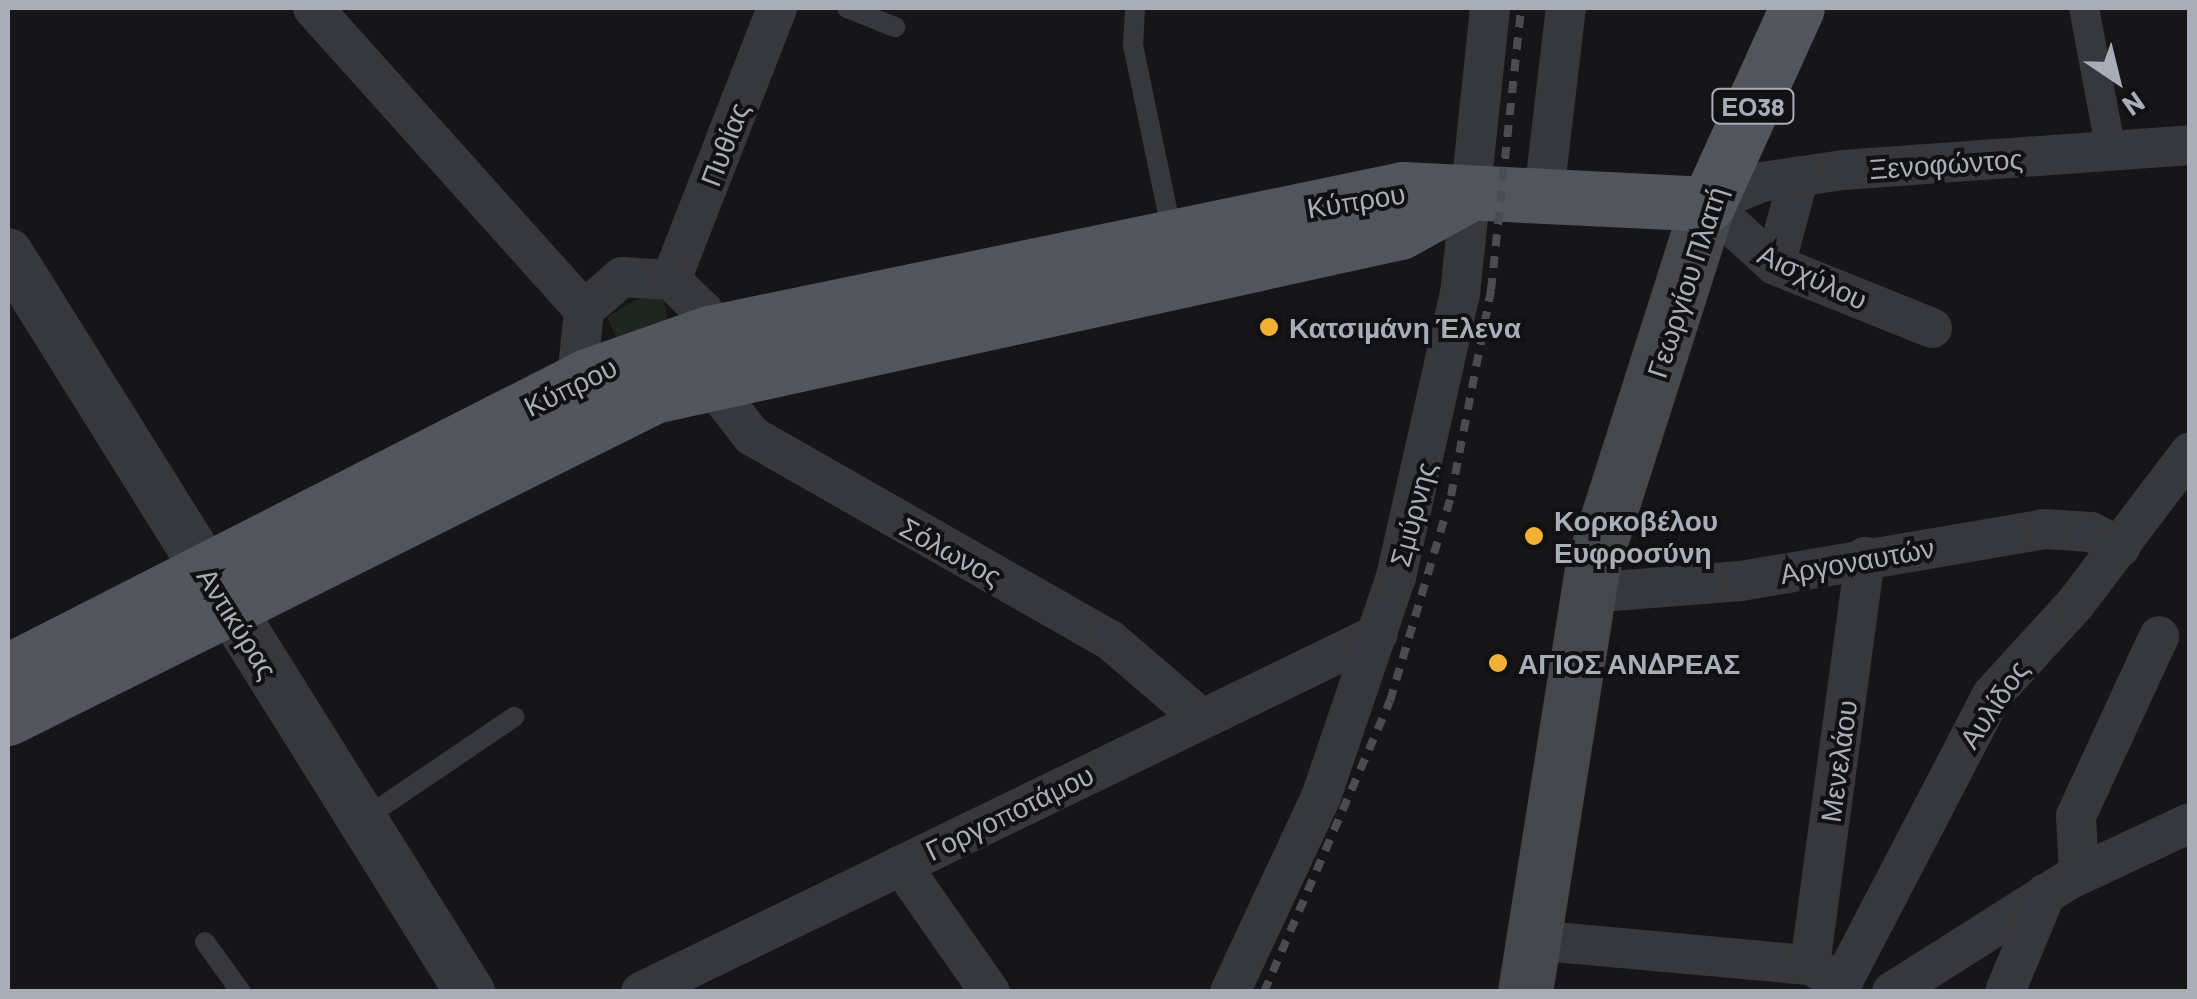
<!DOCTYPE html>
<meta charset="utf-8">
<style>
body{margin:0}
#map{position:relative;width:2197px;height:999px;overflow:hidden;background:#161618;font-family:Barlow,sans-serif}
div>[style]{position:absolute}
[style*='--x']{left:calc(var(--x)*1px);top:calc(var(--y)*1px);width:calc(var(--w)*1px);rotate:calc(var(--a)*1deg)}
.green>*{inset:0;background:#1e261f}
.service>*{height:20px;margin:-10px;padding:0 10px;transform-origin:10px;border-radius:10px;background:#37383d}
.pedestrian>*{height:30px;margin:-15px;padding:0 15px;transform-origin:15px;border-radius:15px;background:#37383d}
.minor>*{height:40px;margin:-20px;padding:0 20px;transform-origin:20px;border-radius:20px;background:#37383d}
.tertiary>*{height:50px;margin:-25px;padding:0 25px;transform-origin:25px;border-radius:25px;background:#37383d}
.secondary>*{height:55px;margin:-27.5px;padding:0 27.5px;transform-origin:27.5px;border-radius:27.5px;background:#45474d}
.primary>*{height:55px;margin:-27.5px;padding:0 27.5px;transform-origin:27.5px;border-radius:27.5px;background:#53555c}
.rail>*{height:8px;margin-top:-4px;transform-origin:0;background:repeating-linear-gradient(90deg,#4a4c52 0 12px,transparent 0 22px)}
.dots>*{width:28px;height:28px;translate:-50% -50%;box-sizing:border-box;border:5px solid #111113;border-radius:50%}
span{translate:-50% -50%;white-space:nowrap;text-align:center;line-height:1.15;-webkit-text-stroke:8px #111113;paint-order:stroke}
.shield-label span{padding:2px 8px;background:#111113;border:2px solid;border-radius:8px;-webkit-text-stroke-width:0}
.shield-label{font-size:25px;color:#a8adb8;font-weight:700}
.street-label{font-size:28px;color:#a8adb8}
.poi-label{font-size:28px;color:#a8adb8;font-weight:700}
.left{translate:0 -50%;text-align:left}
.frame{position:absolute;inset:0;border:10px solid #a8adb8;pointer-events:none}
.north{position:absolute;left:2067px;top:30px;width:100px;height:100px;-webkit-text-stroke:8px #111113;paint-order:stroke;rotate:145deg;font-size:28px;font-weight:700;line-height:40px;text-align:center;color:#a8adb8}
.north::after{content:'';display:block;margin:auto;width:35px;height:45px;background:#a8adb8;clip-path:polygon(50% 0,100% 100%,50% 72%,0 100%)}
</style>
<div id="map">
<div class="green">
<i style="clip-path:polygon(646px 294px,664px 301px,668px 322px,616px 337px,607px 317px)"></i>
</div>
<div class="service">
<i style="--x:847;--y:8;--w:52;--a:21.6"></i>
<i style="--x:1135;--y:8;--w:37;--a:93"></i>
<i style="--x:1133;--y:45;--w:192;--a:78.3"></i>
<i style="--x:362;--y:820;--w:184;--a:-34.1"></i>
<i style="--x:205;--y:942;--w:62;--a:54.2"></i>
</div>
<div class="pedestrian">
<i style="--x:2084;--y:8;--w:146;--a:79.3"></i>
</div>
<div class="minor">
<i style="--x:313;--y:8;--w:406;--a:48.1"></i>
<i style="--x:1544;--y:194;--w:187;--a:-83.3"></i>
<i style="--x:1775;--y:265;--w:92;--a:-74.9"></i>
<i style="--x:671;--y:280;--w:292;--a:-68.7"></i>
<i style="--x:1932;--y:328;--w:169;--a:-158.1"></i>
<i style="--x:1775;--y:265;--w:91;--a:-137.7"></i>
<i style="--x:1708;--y:204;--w:58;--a:-22.2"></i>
<i style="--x:1762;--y:182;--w:82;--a:-8.4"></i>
<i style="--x:1843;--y:170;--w:348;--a:-4.1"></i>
<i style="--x:607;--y:395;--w:45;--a:-128.7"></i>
<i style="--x:579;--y:360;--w:50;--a:-84.3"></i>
<i style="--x:584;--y:310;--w:50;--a:-41"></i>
<i style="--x:622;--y:277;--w:49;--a:3.5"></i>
<i style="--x:671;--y:280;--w:45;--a:44.1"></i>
<i style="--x:703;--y:311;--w:75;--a:83.1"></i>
<i style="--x:712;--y:385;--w:65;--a:51.9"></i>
<i style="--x:752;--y:436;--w:412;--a:29.7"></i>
<i style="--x:1110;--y:640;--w:120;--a:40.6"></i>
<i style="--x:1588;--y:593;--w:153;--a:-4.5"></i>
<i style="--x:1741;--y:581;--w:307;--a:-9.7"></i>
<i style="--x:2044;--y:529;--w:47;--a:3.7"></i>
<i style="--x:2091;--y:532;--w:33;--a:27"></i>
<i style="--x:901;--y:865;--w:155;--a:55"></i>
<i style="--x:2079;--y:874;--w:58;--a:-93"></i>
<i style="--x:2076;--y:816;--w:198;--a:-65.2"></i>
<i style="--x:1533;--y:940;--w:278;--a:5.2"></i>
<i style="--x:1810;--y:965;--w:25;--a:29"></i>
<i style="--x:1810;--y:965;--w:412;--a:-82.3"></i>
<i style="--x:1841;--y:985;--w:327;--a:-62.5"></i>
<i style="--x:1992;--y:695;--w:125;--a:-47.6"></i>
<i style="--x:2076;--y:603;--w:189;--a:-52.9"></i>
<i style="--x:641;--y:992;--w:819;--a:-25.91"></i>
<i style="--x:1230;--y:992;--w:215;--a:-65"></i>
<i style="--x:1321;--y:797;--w:232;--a:-71.2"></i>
<i style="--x:1396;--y:577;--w:290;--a:-77.3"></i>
<i style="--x:1460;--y:294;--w:288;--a:-84"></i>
<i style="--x:1892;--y:992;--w:211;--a:-32.4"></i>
<i style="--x:2070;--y:879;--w:132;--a:-25"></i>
<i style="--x:2005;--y:992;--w:107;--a:-67.5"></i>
</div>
<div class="tertiary">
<i style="--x:8;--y:253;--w:872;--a:57.99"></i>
</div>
<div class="secondary">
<i style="--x:1525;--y:992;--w:433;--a:-81"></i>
<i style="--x:1593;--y:564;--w:378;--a:-72.3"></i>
</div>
<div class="primary">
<i style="--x:8;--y:671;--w:650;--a:-27"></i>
<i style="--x:587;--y:376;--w:129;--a:-19.4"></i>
<i style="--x:709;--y:333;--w:709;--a:-11.72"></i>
<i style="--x:1403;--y:189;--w:305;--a:2.8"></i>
<i style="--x:1708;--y:204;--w:215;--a:-65.6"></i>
<i style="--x:8;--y:718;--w:722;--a:-26.49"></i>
<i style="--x:654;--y:396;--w:764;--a:-12.4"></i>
<i style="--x:1400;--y:232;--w:79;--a:-28.8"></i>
</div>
<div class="rail">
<i style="--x:1264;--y:992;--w:317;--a:-66.6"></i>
<i style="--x:1390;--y:701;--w:214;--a:-73.4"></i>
<i style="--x:1451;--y:496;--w:210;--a:-79"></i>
<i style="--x:1491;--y:290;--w:284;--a:-83.9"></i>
</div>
<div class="dots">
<i style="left:1269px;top:327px;background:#f2b134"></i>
<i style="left:1534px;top:536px;background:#f2b134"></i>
<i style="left:1498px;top:663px;background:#f2b134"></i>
</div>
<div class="shield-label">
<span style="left:1753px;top:106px">ΕΟ38</span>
</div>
<div class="street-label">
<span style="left:724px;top:144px;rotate:-69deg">Πυθίας</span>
<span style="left:1946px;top:163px;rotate:-4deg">Ξενοφώντος</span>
<span style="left:1356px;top:200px;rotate:-9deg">Κύπρου</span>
<span style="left:1813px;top:276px;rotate:25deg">Αισχύλου</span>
<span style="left:1686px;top:282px;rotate:-72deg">Γεωργίου Πλατή</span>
<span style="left:570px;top:386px;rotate:-26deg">Κύπρου</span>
<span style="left:1412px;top:514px;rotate:-75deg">Σμύρνης</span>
<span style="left:951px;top:551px;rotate:29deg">Σόλωνος</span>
<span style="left:1857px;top:560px;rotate:-10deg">Αργοναυτών</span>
<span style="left:238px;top:623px;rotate:58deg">Αντικύρας</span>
<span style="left:1993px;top:704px;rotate:-56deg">Αυλίδος</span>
<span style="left:1838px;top:761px;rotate:-82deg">Μενελάου</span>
<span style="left:1009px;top:812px;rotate:-26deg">Γοργοποτάμου</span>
</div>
<div class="poi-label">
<span class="left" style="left:1289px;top:327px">Κατσιμάνη Έλενα</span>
<span class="left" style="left:1554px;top:536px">Κορκοβέλου<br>Ευφροσύνη</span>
<span class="left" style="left:1518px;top:663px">ΑΓΙΟΣ ΑΝΔΡΕΑΣ</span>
</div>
<div class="frame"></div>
<div class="north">N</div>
</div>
